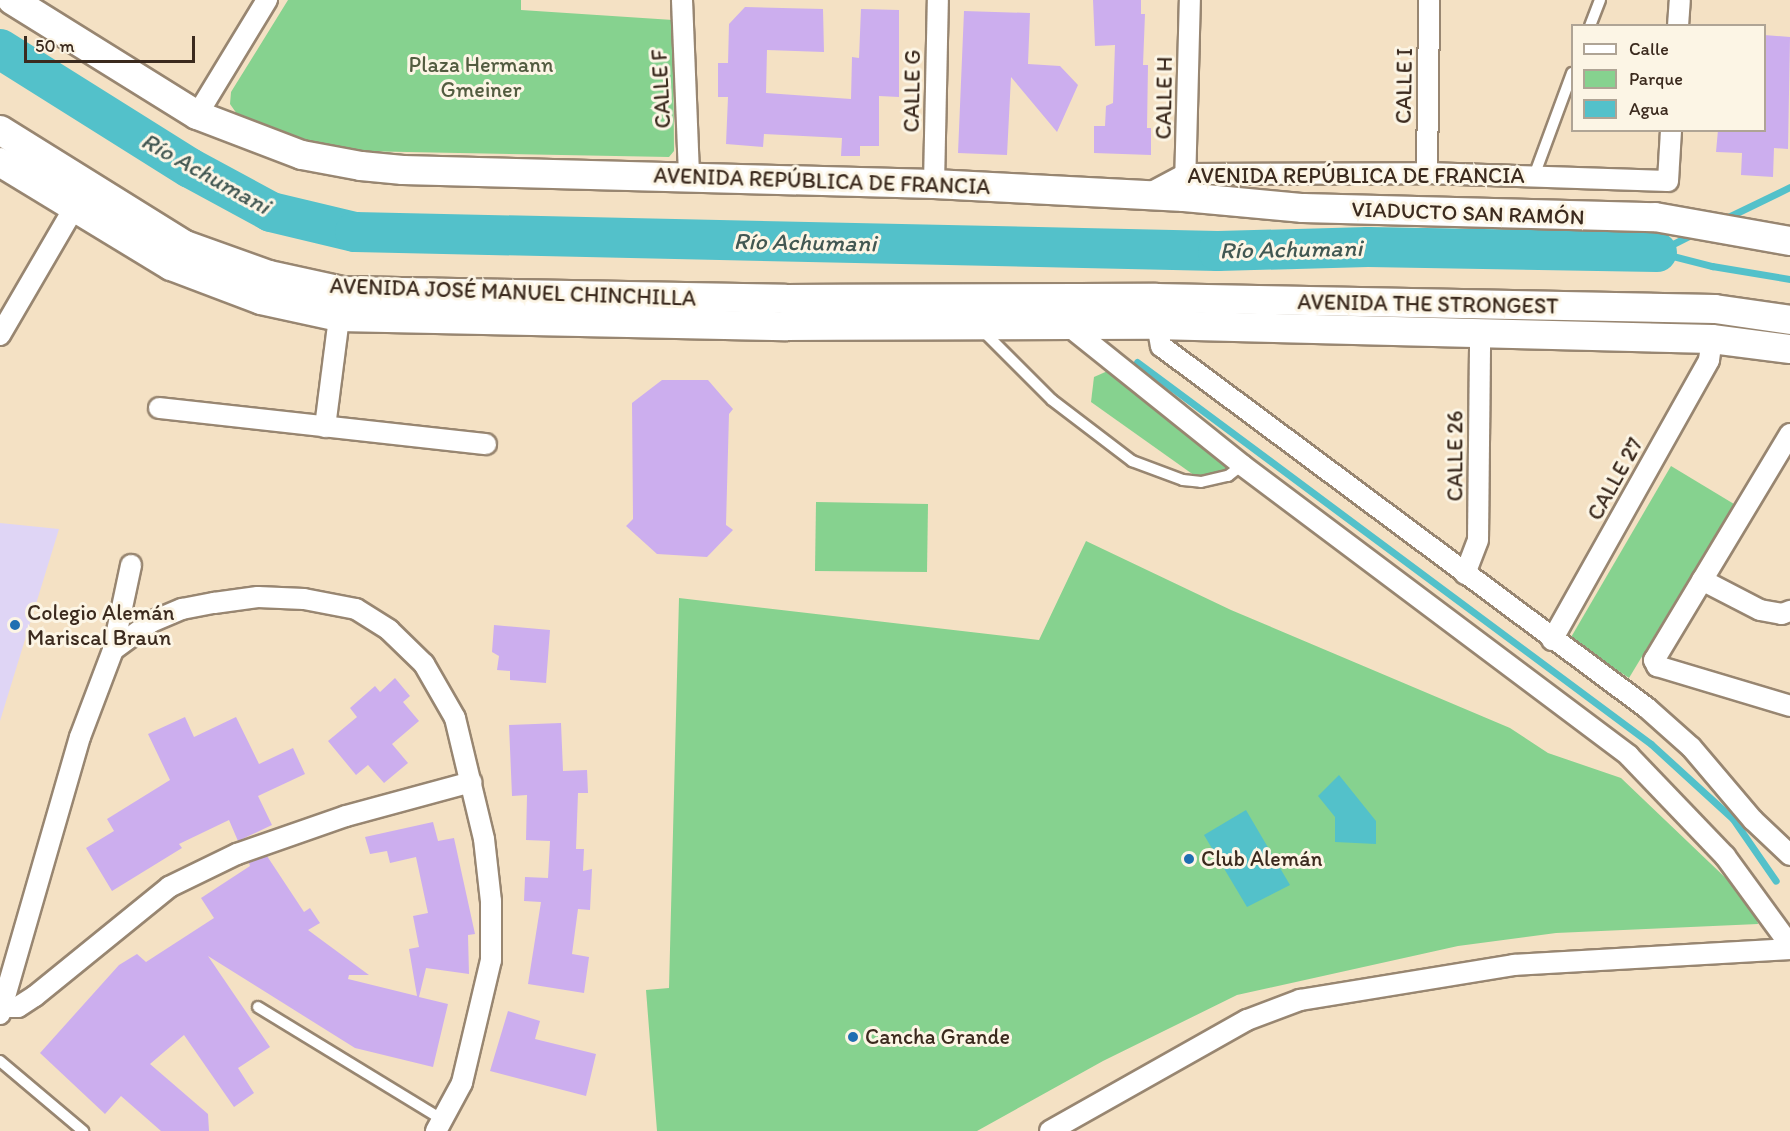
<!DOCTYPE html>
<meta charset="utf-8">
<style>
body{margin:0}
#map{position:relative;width:1790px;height:1131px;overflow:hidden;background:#f4e1c4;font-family:Itim,sans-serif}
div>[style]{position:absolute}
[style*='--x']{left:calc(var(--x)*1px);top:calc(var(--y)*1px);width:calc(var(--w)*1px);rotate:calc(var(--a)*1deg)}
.built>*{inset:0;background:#dfd5f5}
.green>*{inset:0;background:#86d28f}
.water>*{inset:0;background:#53c1ca}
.stream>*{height:7px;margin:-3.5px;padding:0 3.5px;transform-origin:3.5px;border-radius:3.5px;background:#53c1ca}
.river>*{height:40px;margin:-20px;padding:0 20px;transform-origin:20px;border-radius:20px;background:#53c1ca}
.building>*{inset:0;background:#ccaeee}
.roads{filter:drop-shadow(2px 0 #988671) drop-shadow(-2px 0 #988671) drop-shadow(0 2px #988671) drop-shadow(0 -2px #988671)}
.lane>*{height:10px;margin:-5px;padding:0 5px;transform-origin:5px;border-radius:5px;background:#fff}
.street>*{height:20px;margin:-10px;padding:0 10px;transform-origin:10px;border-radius:10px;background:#fff}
.secondary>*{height:28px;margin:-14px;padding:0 14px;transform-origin:14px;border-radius:14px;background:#fff}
.dots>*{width:16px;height:16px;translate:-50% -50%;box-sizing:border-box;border:3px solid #fcf5e5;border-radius:50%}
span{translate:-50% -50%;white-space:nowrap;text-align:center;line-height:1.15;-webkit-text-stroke:6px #fcf5e5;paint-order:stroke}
.park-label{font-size:22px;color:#525c40}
.street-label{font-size:22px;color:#3b2a1e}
.poi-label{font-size:22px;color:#3b2a1e}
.left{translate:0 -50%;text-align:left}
.water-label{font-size:24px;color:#425752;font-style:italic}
.legend{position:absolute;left:1571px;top:24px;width:195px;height:108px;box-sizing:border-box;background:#fcf5e5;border:2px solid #afa495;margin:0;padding:8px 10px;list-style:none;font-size:18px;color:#3b2a1e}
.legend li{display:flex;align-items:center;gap:12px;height:30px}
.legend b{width:30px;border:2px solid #afa495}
.scale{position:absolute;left:24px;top:36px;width:171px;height:27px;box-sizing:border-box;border:3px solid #3b2a1e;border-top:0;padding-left:8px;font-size:18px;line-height:21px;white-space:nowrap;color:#3b2a1e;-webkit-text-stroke:4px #fcf5e5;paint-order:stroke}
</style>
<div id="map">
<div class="built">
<i style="clip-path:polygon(0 523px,59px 529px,0 721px)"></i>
</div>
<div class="green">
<i style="clip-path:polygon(288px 0,521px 0,521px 10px,673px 20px,674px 151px,669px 157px,357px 151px,289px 136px,237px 114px,230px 104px,231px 92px)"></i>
<i style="clip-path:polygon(1119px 366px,1232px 466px,1228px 477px,1198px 478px,1091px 402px,1094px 377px)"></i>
<i style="clip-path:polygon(1671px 466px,1734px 504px,1629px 678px,1570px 639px)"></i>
<i style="clip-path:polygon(816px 502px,928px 504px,927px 572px,815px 571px)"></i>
<i style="clip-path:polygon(1086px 541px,1231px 610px,1510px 728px,1548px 753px,1621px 778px,1754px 905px,1758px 924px,1556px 933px,1458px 946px,1237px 995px,1103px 1061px,977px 1131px,657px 1131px,646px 990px,669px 988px,679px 598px,1039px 640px)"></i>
</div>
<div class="water">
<i style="clip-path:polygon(1339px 775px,1376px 821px,1376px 844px,1335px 842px,1335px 817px,1318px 796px)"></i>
<i style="clip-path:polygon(1246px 810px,1290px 885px,1247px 907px,1204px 835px)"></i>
</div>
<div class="stream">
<i style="--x:1724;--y:219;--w:73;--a:-25.9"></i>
<i style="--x:1657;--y:252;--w:42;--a:-26.6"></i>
<i style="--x:1657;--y:252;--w:57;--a:14.3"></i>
<i style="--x:1712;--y:266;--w:79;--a:9.5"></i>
<i style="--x:1137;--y:362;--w:640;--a:36.62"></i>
<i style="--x:1651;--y:744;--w:111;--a:42.4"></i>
<i style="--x:1733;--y:819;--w:75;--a:55.3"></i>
</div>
<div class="river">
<i style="--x:0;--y:49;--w:224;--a:32.1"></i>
<i style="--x:190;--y:168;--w:92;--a:28.5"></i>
<i style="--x:271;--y:212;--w:86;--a:13.4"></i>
<i style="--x:355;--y:232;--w:863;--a:1.26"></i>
<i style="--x:1218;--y:251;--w:150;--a:-1.5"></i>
<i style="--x:1368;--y:247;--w:289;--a:1"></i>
</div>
<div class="building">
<i style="clip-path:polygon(1093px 0,1141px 0,1141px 14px,1145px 14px,1143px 65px,1148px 65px,1147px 128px,1151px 128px,1151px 155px,1094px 153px,1094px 126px,1105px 126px,1106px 106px,1113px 103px,1115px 45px,1095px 46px)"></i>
<i style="clip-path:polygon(745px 7px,823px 9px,824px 52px,767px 50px,766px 93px,851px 99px,852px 57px,859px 58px,861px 9px,899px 10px,899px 97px,879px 96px,879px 146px,860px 146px,860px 156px,841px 156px,842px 138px,764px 134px,763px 147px,726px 144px,728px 97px,718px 97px,718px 63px,728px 63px,729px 24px)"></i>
<i style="clip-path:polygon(964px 11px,1030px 13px,1028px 64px,1060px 66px,1078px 85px,1057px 132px,1011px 77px,1007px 155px,958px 153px)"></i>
<i style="clip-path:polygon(1764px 35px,1790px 37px,1788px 149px,1774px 148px,1773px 177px,1741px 175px,1742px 153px,1716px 152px,1718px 130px,1764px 130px)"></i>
<i style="clip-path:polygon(662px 380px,708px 380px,733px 409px,729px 414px,726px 525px,733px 530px,707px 557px,657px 554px,626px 526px,633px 519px,632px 403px)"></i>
<i style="clip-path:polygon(494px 625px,550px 630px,546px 683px,510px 680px,510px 671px,497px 670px,499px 656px,492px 652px)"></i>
<i style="clip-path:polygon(395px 678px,410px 696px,403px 702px,419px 721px,392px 744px,408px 763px,384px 783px,368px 765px,356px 775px,328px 741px,357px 717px,350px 708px,375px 686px,380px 692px)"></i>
<i style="clip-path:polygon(185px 717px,194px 737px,236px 717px,259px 764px,293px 748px,305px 774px,258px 796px,272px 825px,238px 841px,229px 820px,179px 844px,182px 848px,112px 891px,86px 848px,114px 831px,107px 819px,170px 780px,148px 734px)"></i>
<i style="clip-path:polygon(561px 723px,563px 771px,587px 770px,588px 793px,578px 793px,576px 849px,584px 849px,583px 871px,592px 869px,590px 910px,578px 909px,572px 954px,589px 957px,584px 993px,528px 984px,541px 902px,524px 901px,525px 877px,548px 878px,550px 841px,526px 840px,527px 795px,512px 796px,509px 725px)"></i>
<i style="clip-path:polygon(433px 822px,438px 841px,454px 838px,475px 934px,468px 935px,469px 974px,426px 968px,419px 997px,448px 1004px,433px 1067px,355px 1048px,208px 956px,270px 1047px,238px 1068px,254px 1093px,234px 1107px,184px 1035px,150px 1064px,208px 1114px,209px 1131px,161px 1131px,121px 1096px,105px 1114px,40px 1053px,119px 965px,137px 954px,146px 962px,214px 918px,201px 898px,250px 866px,249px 863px,267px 856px,304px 912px,310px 908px,320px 923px,308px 930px,369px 975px,349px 975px,348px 979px,417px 996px,409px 949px,419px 947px,413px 916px,428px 913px,416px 857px,390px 863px,387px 851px,370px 854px,365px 837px)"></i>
<i style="clip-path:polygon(508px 1011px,540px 1021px,535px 1039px,596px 1054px,586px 1096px,490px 1071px)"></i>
</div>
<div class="roads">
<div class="lane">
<i style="--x:1590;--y:26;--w:28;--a:-69"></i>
<i style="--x:1534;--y:176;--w:110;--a:-69.7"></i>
<i style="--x:981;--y:329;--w:100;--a:45"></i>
<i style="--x:1052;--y:400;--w:101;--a:37.3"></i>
<i style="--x:1132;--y:461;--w:54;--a:20.4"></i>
<i style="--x:1183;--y:480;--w:18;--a:6"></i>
<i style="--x:1201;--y:482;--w:28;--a:-13"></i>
<i style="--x:1228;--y:476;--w:18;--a:-38"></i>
<i style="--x:258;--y:1007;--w:217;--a:31.4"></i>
<i style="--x:0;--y:1061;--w:109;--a:40.1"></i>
</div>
<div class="street">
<i style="--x:682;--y:0;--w:175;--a:87.7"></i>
<i style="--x:1678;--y:26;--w:26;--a:-86"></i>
<i style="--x:197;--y:115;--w:135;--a:-58.7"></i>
<i style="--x:1427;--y:173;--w:173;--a:-89.3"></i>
<i style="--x:934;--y:184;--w:184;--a:-88.8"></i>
<i style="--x:1185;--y:186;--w:186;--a:-88.5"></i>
<i style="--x:1148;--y:194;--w:43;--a:-27.8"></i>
<i style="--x:1186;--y:174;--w:241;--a:-0.2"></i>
<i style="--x:1427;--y:173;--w:241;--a:1.9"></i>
<i style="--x:1668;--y:181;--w:51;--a:-86.6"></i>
<i style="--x:1155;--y:315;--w:32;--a:79"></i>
<i style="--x:1161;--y:346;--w:606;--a:36.68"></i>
<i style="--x:1647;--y:708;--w:59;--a:41.6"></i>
<i style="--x:1691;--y:747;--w:96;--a:49.7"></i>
<i style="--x:1753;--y:820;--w:51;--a:43.4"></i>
<i style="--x:1065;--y:323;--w:227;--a:38.7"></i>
<i style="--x:1242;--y:465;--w:484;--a:36.9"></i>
<i style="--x:1629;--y:756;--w:139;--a:46.2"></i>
<i style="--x:1725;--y:856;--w:110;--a:53.9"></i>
<i style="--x:0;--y:335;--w:147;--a:-59.8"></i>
<i style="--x:159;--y:408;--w:329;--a:6.3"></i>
<i style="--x:325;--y:427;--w:111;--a:-82.7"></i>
<i style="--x:1790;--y:434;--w:264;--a:121"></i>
<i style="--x:1654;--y:660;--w:7;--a:63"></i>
<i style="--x:1657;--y:666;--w:139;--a:16.7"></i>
<i style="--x:1465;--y:574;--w:36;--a:-69"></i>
<i style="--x:1478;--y:540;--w:206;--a:-89.4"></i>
<i style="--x:1702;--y:580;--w:65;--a:27.3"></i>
<i style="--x:1760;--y:610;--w:22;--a:10"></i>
<i style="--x:1782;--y:614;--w:9;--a:-21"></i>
<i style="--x:1552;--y:640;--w:321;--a:-60.7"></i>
<i style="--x:1709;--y:360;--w:21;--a:-82"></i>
<i style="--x:113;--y:650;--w:87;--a:-78"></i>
<i style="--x:2;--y:1007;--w:16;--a:0"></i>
<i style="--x:18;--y:1007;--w:20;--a:-33"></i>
<i style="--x:35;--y:996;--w:173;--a:-39.1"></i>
<i style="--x:169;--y:887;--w:76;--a:-25.9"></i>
<i style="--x:237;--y:854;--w:115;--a:-19.2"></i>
<i style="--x:346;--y:816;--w:130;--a:-15.2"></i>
<i style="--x:0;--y:1014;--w:288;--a:-73.9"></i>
<i style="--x:80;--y:737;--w:93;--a:-69.2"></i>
<i style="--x:113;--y:650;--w:47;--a:-36.4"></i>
<i style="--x:151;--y:622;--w:34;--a:-23"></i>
<i style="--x:182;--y:609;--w:33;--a:-11"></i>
<i style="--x:214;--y:603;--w:44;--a:-7.8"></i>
<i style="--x:258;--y:597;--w:46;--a:2.5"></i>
<i style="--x:304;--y:599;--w:53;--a:10.9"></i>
<i style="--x:356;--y:609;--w:39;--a:32"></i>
<i style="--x:389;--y:630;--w:49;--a:44.2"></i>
<i style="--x:424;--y:664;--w:62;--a:60.1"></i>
<i style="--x:455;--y:718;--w:124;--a:76.5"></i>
<i style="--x:484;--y:839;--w:62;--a:83.6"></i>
<i style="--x:491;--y:901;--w:59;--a:90"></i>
<i style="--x:491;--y:960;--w:126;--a:103.3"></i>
<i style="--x:462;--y:1083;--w:55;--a:118.4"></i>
<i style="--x:1050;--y:1131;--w:226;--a:-29.4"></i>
<i style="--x:1247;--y:1020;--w:57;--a:-20.7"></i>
<i style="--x:1300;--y:1000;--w:217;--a:-9.3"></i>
<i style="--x:1514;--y:965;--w:276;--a:-3.3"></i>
</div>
<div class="secondary">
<i style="--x:12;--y:0;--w:218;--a:31.9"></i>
<i style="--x:197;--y:115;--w:112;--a:20.9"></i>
<i style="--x:302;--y:155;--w:60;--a:10.6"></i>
<i style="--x:361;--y:166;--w:42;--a:5.4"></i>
<i style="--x:403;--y:170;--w:531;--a:1.51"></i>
<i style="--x:934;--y:184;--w:250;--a:3"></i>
<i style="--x:1184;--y:197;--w:120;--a:5.3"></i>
<i style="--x:1303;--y:208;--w:352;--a:1.5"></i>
<i style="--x:1655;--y:217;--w:137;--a:10.1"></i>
<i style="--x:0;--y:130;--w:218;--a:31.9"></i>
<i style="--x:185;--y:245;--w:89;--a:19.7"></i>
<i style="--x:269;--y:275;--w:76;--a:12.2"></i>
<i style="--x:343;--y:291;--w:442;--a:1"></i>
<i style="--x:785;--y:299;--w:371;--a:-0.2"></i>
<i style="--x:1156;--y:298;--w:559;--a:1.13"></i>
<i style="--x:1715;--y:309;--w:76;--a:8.3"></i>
<i style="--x:0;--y:162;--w:200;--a:31.3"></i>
<i style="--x:171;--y:266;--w:96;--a:20.7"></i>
<i style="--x:261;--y:300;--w:80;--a:12.3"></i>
<i style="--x:339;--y:317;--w:446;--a:1.2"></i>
<i style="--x:785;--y:326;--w:370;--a:-0.2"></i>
<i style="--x:1155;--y:325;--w:557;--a:1.44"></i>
<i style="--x:1712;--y:339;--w:79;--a:7.3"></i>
</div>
</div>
<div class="dots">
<i style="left:15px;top:625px;background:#1f6fb2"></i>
<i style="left:1189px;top:859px;background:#1f6fb2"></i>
<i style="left:853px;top:1037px;background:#1f6fb2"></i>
</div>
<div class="park-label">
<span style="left:481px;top:77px">Plaza Hermann<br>Gmeiner</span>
</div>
<div class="street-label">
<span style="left:1404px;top:86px;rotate:-89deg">CALLE I</span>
<span style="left:661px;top:89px;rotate:-93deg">CALLE F</span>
<span style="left:912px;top:91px;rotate:-89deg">CALLE G</span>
<span style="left:1164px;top:98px;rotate:-89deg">CALLE H</span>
<span style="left:1356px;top:176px">AVENIDA REPÚBLICA DE FRANCIA</span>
<span style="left:822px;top:181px;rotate:2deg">AVENIDA REPÚBLICA DE FRANCIA</span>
<span style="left:1468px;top:213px;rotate:2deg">VIADUCTO SAN RAMÓN</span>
<span style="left:513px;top:292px;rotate:2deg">AVENIDA JOSÉ MANUEL CHINCHILLA</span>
<span style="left:1428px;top:304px;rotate:1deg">AVENIDA THE STRONGEST</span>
<span style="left:1455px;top:456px;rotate:-90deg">CALLE 26</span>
<span style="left:1615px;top:479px;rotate:-61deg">CALLE 27</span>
</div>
<div class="poi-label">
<span class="left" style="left:27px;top:625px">Colegio Alemán<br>Mariscal Braun</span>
<span class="left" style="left:1201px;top:859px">Club Alemán</span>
<span class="left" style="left:865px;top:1037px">Cancha Grande</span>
</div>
<div class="water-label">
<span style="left:206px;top:173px;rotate:29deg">Río Achumani</span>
<span style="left:805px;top:242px;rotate:1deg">Río Achumani</span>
<span style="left:1291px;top:249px;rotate:-1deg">Río Achumani</span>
</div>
<ul class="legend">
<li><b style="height:8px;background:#fff"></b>Calle</li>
<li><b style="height:16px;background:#86d28f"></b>Parque</li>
<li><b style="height:16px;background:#53c1ca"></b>Agua</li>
</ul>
<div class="scale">50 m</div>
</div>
